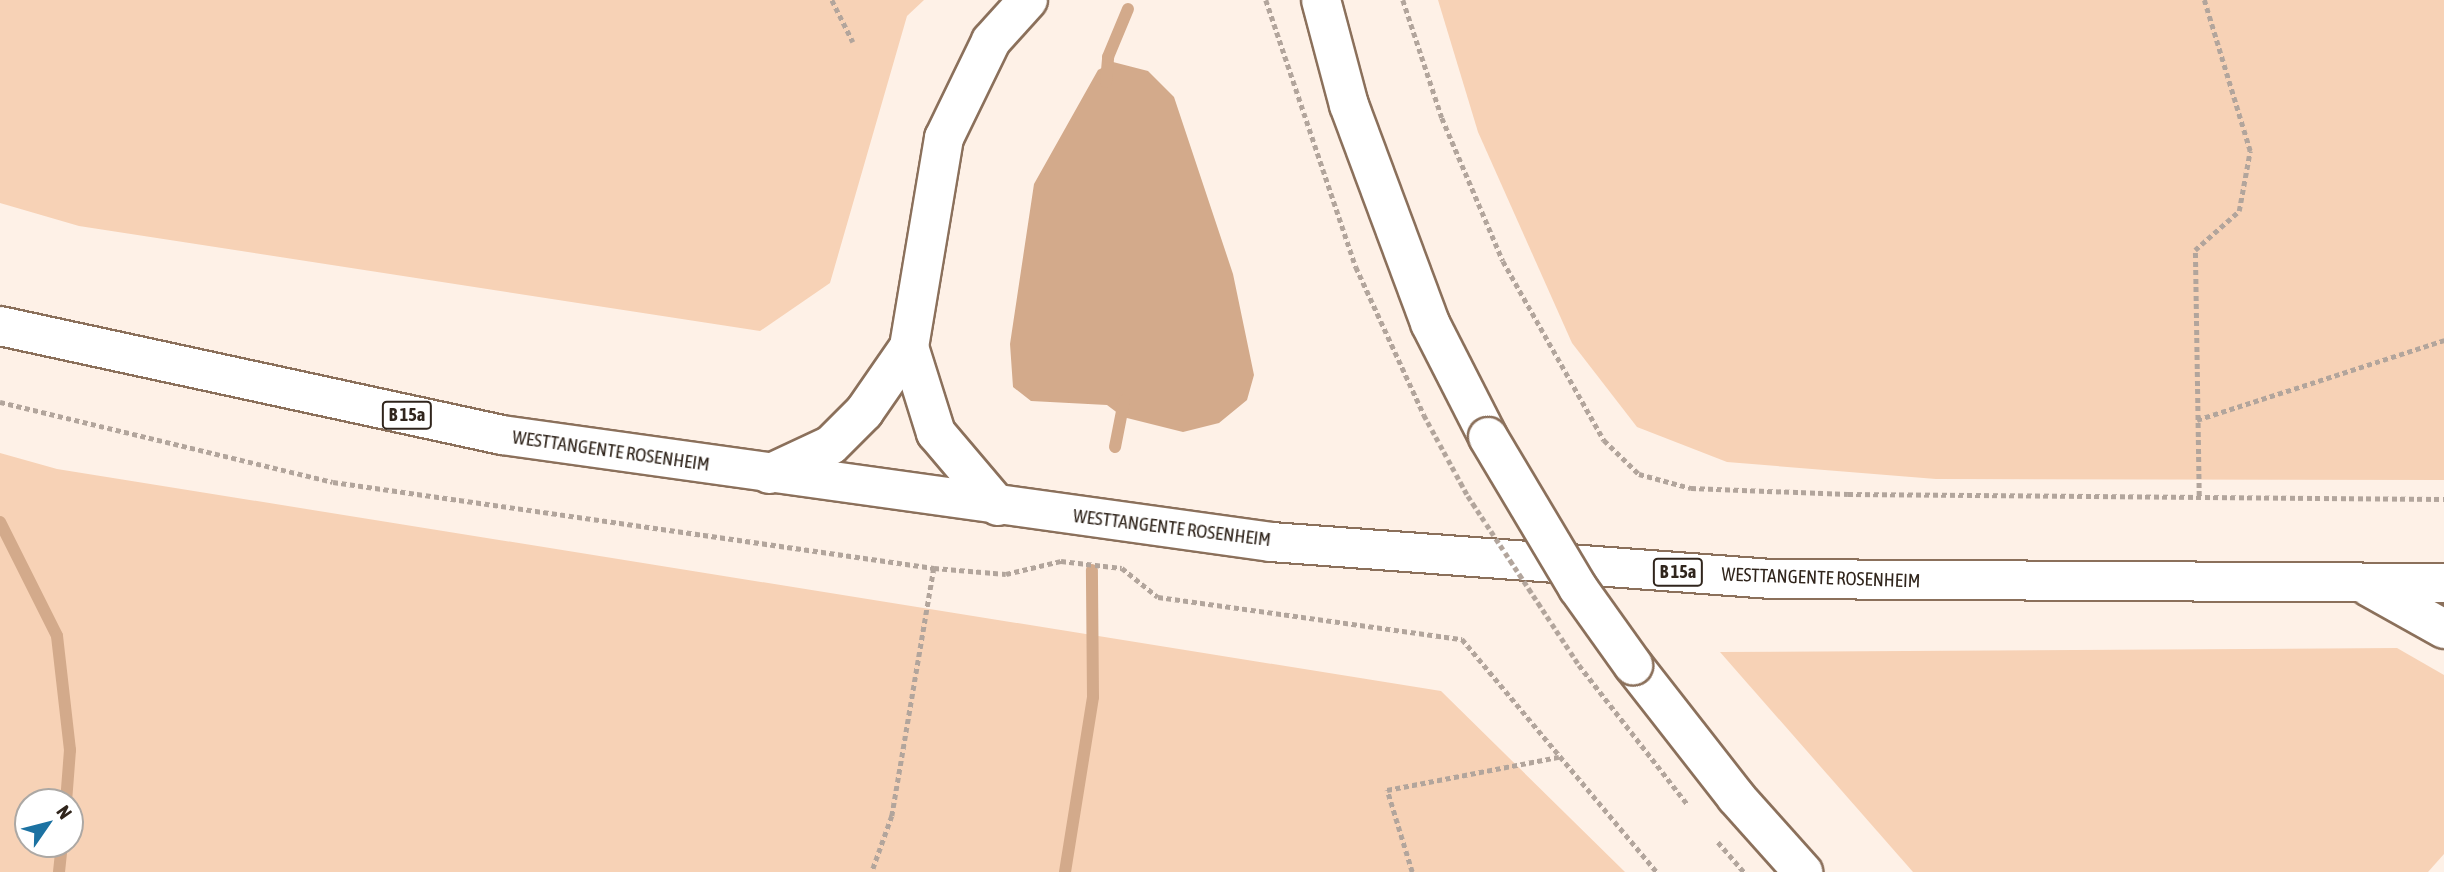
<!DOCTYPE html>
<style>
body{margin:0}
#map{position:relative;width:2444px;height:872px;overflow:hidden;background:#fef1e7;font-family:"Asap Condensed",sans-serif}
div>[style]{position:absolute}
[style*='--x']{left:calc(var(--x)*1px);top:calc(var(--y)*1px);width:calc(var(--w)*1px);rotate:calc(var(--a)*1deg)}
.green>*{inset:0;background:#f7d2b6}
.water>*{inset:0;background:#d3aa8b}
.stream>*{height:12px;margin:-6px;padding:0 6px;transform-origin:6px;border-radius:6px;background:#d3aa8b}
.path>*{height:4.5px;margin-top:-2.25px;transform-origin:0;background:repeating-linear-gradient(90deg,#b2a59c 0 5px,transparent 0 8.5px)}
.roads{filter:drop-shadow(2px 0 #8b705b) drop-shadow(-2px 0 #8b705b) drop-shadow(0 2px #8b705b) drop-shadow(0 -2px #8b705b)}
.secondary>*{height:38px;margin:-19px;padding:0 19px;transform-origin:19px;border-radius:19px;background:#fff}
.highway>*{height:38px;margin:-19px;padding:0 19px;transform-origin:19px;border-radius:19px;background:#fff}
.path-bridge>*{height:4.5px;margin-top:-2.25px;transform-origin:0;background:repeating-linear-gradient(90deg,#b2a59c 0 5px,transparent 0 8.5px)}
.bridges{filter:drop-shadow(2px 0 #8b705b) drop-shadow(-2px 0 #8b705b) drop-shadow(0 2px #8b705b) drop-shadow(0 -2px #8b705b)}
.secondary-bridge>*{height:38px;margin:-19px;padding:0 19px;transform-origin:19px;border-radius:19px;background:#fff}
span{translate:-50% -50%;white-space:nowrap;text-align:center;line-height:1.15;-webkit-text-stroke:7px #fff;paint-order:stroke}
.shield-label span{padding:2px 5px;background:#fff;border:2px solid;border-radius:5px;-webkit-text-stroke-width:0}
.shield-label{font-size:18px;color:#30251c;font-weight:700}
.street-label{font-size:19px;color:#30251c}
.north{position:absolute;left:14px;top:788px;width:70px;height:70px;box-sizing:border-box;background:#fff;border:2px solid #aca8a4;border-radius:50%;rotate:55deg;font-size:19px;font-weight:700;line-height:28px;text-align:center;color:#30251c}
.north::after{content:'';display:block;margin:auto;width:24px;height:32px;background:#1c72a2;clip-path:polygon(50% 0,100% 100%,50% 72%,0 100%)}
</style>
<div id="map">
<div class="green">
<i style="clip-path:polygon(0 0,924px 0,907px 16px,830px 283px,760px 331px,79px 226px,0 203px)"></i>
<i style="clip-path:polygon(1438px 0,2444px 0,2444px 480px,1936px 479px,1727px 462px,1637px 427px,1572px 343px,1478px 132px)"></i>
<i style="clip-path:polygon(evenodd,0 453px,57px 469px,1441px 691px,1625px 872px,0 872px,0 453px,28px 802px,70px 802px,70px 844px,28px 844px,28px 802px)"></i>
<i style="clip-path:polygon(2397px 648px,2444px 675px,2444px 854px,2428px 872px,1913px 872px,1720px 652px)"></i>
</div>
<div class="water">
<i style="clip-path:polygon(1113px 62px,1148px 71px,1174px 97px,1233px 274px,1254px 375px,1247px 400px,1219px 423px,1183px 432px,1123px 417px,1107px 405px,1031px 401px,1013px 387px,1010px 344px,1034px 184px,1098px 70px)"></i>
</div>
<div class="stream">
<i style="--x:1106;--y:82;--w:25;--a:-85"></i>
<i style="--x:1108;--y:57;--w:52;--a:-67.4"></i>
<i style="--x:1115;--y:447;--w:47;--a:-78.9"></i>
<i style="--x:0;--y:522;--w:127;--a:63.4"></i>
<i style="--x:57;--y:636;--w:115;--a:83.5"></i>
<i style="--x:70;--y:750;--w:52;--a:94.4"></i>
<i style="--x:59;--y:872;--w:28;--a:-84"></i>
<i style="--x:1065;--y:872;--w:177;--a:-80.9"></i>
<i style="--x:1093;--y:697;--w:127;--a:-90.5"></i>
</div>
<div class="path">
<i style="--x:832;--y:0;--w:47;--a:63.4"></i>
<i style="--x:1266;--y:0;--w:282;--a:71.4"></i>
<i style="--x:1356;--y:267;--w:163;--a:65.3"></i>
<i style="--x:1403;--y:0;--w:124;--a:71.7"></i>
<i style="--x:1442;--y:118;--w:155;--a:66.9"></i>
<i style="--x:1503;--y:261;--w:206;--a:60.6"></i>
<i style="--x:1604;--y:440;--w:49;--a:44.2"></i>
<i style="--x:1639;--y:474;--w:54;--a:15.1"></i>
<i style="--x:1691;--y:488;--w:157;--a:2.2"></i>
<i style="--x:1848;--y:494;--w:596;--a:0.48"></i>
<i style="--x:0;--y:402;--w:342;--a:13.5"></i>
<i style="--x:333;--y:482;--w:607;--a:8.14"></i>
<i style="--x:934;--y:568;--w:252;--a:99.6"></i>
<i style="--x:892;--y:816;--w:59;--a:109.7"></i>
<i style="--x:2197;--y:420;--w:260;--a:-17.9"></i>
<i style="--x:2199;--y:496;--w:246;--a:-90.9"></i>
<i style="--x:2195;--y:250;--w:59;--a:-41.6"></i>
<i style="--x:2239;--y:211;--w:61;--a:-79.6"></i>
<i style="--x:2250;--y:151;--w:158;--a:-106.9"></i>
<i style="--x:934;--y:568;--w:72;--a:4.8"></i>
<i style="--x:1006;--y:574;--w:57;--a:-13.3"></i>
<i style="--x:1061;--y:561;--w:61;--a:6.5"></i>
<i style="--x:1122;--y:568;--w:46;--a:38.9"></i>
<i style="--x:1158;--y:597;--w:307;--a:7.9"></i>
<i style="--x:1462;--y:639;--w:304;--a:50.1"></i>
<i style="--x:1579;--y:665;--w:177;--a:52.1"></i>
<i style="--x:1718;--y:842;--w:40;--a:49"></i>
<i style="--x:1412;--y:872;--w:86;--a:-107"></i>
<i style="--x:1387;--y:790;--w:175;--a:-10.9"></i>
</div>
<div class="roads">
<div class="secondary">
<i style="--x:1321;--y:0;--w:109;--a:75.1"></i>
<i style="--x:1349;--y:105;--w:233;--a:69.6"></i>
<i style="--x:1430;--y:323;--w:128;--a:63"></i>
<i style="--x:1633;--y:665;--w:167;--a:52"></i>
<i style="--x:1736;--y:797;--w:101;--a:48.2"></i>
</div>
<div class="highway">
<i style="--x:0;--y:326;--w:514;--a:12.25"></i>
<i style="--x:502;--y:435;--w:776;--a:7.92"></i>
<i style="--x:1271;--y:542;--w:501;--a:4.23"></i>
<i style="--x:1771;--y:579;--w:673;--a:0.34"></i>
<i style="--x:769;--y:474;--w:68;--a:-25.1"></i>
<i style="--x:831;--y:445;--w:47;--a:-45"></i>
<i style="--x:864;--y:412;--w:79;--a:-55.3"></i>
<i style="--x:998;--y:506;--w:96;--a:-130.3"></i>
<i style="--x:936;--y:433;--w:90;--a:-107.4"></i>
<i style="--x:909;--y:347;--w:212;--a:-80.5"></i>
<i style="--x:944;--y:138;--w:108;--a:-64.1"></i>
<i style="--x:991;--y:41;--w:55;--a:-47.9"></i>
<i style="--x:2369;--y:587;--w:86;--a:29.2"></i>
</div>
</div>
<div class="path-bridge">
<i style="--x:1424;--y:415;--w:92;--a:61.5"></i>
<i style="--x:1468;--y:496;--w:202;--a:56.7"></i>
</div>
<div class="bridges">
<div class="secondary-bridge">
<i style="--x:1488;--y:437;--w:176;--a:59.2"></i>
<i style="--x:1578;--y:588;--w:95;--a:54.5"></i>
</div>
</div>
<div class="shield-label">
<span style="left:407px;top:415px">B 15a</span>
<span style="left:1678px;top:572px">B 15a</span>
</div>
<div class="street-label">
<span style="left:611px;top:451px;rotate:8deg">WESTTANGENTE ROSENHEIM</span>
<span style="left:1172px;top:528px;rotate:7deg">WESTTANGENTE ROSENHEIM</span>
<span style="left:1821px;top:578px;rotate:2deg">WESTTANGENTE ROSENHEIM</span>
</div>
<div class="north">N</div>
</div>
